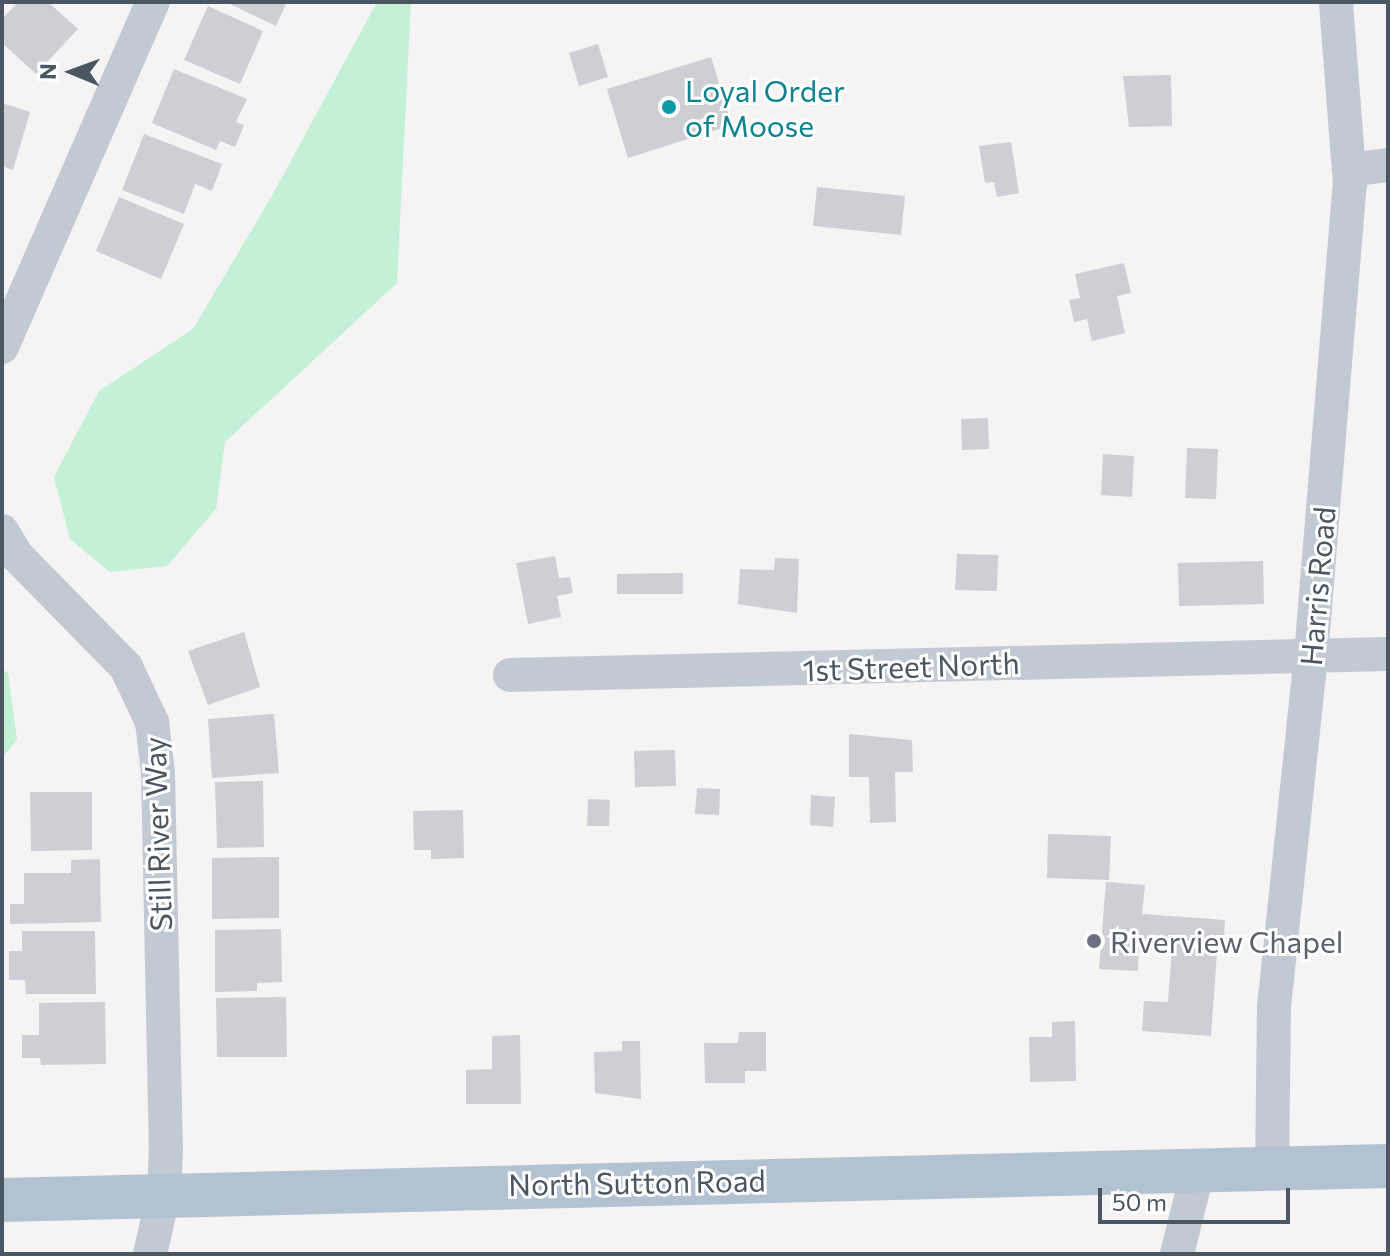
<!DOCTYPE html>
<style>
body{margin:0}
#map{position:relative;width:1390px;height:1256px;overflow:hidden;background:#f5f3f3;font-family:Commissioner,sans-serif}
div>[style]{position:absolute}
[style*='--x']{left:calc(var(--x)*1px);top:calc(var(--y)*1px);width:calc(var(--w)*1px);rotate:calc(var(--a)*1deg)}
.green>*{inset:0;background:#c3f1d5}
.building>*{inset:0;background:#cdcfd5}
.minor>*{height:34px;margin:-17px;padding:0 17px;transform-origin:17px;border-radius:17px;background:#c1cad2}
.major>*{height:44px;margin:-22px;padding:0 22px;transform-origin:22px;border-radius:22px;background:#b3c2d1}
.dots>*{width:22px;height:22px;translate:-50% -50%;box-sizing:border-box;border:4px solid #fff;border-radius:50%}
span{translate:-50% -50%;white-space:nowrap;text-align:center;line-height:1.15;-webkit-text-stroke:6px #fff;paint-order:stroke}
.culture-label{font-size:30px;color:#0d838f}
.left{translate:0 -50%;text-align:left}
.street-label{font-size:30px;color:#4a5661}
.worship-label{font-size:30px;color:#5b616d}
.frame{position:absolute;inset:0;border:4px solid #4a5661;pointer-events:none}
.north{position:absolute;left:32px;top:32px;width:80px;height:80px;-webkit-text-stroke:6px #fff;paint-order:stroke;rotate:271deg;font-size:22px;font-weight:700;line-height:32px;text-align:center;color:#4a5661}
.north::after{content:'';display:block;margin:auto;width:28px;height:36px;background:#4a5661;clip-path:polygon(50% 0,100% 100%,50% 72%,0 100%)}
.scale{position:absolute;left:1098px;top:1188px;width:192px;height:36px;box-sizing:border-box;border:4px solid #4a5661;border-top:0;padding-left:10px;font-size:24px;line-height:28px;white-space:nowrap;color:#4a5661;-webkit-text-stroke:6px #fff;paint-order:stroke}
</style>
<div id="map">
<div class="green">
<i style="clip-path:polygon(377px 2px,411px 2px,397px 283px,225px 442px,216px 509px,167px 566px,110px 572px,70px 539px,54px 477px,99px 391px,193px 329px,273px 194px)"></i>
<i style="clip-path:polygon(2px 669px,8px 673px,17px 740px,2px 758px)"></i>
</div>
<div class="building">
<i style="clip-path:polygon(18px 2px,48px 2px,78px 29px,36px 74px,2px 43px,2px 19px)"></i>
<i style="clip-path:polygon(226px 2px,287px 2px,276px 26px)"></i>
<i style="clip-path:polygon(208px 6px,263px 31px,240px 84px,184px 60px)"></i>
<i style="clip-path:polygon(598px 44px,608px 77px,579px 86px,569px 53px)"></i>
<i style="clip-path:polygon(711px 57px,732px 125px,628px 158px,607px 89px)"></i>
<i style="clip-path:polygon(174px 69px,247px 99px,236px 122px,244px 125px,235px 147px,220px 141px,216px 150px,152px 123px)"></i>
<i style="clip-path:polygon(1171px 75px,1172px 126px,1129px 127px,1123px 76px)"></i>
<i style="clip-path:polygon(2px 103px,30px 112px,13px 170px,2px 166px)"></i>
<i style="clip-path:polygon(144px 134px,222px 164px,212px 191px,195px 184px,184px 214px,122px 190px)"></i>
<i style="clip-path:polygon(1011px 142px,1019px 193px,997px 197px,994px 182px,985px 183px,979px 146px)"></i>
<i style="clip-path:polygon(817px 187px,905px 196px,901px 235px,813px 226px)"></i>
<i style="clip-path:polygon(119px 197px,184px 224px,161px 279px,96px 251px)"></i>
<i style="clip-path:polygon(1124px 263px,1131px 293px,1117px 296px,1125px 333px,1092px 341px,1087px 319px,1074px 322px,1069px 300px,1080px 298px,1075px 274px)"></i>
<i style="clip-path:polygon(988px 418px,989px 449px,962px 450px,961px 419px)"></i>
<i style="clip-path:polygon(1187px 448px,1218px 449px,1216px 499px,1185px 498px)"></i>
<i style="clip-path:polygon(1103px 454px,1134px 456px,1132px 497px,1101px 495px)"></i>
<i style="clip-path:polygon(957px 554px,998px 555px,997px 591px,955px 590px)"></i>
<i style="clip-path:polygon(555px 556px,559px 578px,570px 577px,573px 593px,557px 596px,561px 617px,528px 624px,516px 563px)"></i>
<i style="clip-path:polygon(775px 558px,799px 559px,797px 613px,738px 604px,740px 569px,774px 570px)"></i>
<i style="clip-path:polygon(1263px 561px,1264px 604px,1179px 606px,1178px 563px)"></i>
<i style="clip-path:polygon(683px 573px,683px 594px,617px 594px,617px 574px)"></i>
<i style="clip-path:polygon(244px 632px,260px 687px,208px 705px,188px 651px)"></i>
<i style="clip-path:polygon(274px 714px,279px 773px,212px 778px,208px 719px)"></i>
<i style="clip-path:polygon(849px 734px,912px 740px,913px 772px,895px 772px,896px 822px,870px 823px,869px 777px,849px 777px)"></i>
<i style="clip-path:polygon(675px 750px,676px 786px,635px 787px,634px 751px)"></i>
<i style="clip-path:polygon(263px 781px,264px 847px,217px 848px,215px 782px)"></i>
<i style="clip-path:polygon(697px 788px,720px 789px,719px 815px,695px 814px)"></i>
<i style="clip-path:polygon(30px 792px,92px 792px,92px 850px,31px 851px)"></i>
<i style="clip-path:polygon(811px 795px,835px 797px,833px 827px,810px 825px)"></i>
<i style="clip-path:polygon(588px 799px,610px 800px,609px 826px,587px 826px)"></i>
<i style="clip-path:polygon(463px 810px,464px 858px,431px 859px,431px 850px,414px 850px,413px 811px)"></i>
<i style="clip-path:polygon(1048px 834px,1111px 836px,1109px 880px,1047px 878px)"></i>
<i style="clip-path:polygon(279px 857px,279px 918px,212px 919px,212px 858px)"></i>
<i style="clip-path:polygon(100px 859px,101px 922px,10px 924px,10px 904px,24px 904px,24px 873px,71px 873px,71px 860px)"></i>
<i style="clip-path:polygon(1106px 882px,1145px 885px,1142px 914px,1225px 920px,1223px 952px,1217px 952px,1211px 1036px,1142px 1031px,1144px 1001px,1168px 1002px,1172px 949px,1139px 946px,1138px 971px,1099px 969px)"></i>
<i style="clip-path:polygon(281px 929px,282px 982px,257px 983px,257px 991px,215px 992px,215px 930px)"></i>
<i style="clip-path:polygon(22px 931px,95px 931px,96px 994px,26px 994px,25px 980px,9px 980px,9px 951px,22px 951px)"></i>
<i style="clip-path:polygon(286px 997px,287px 1057px,217px 1057px,216px 998px)"></i>
<i style="clip-path:polygon(105px 1002px,106px 1064px,41px 1065px,40px 1058px,22px 1058px,22px 1035px,39px 1035px,39px 1003px)"></i>
<i style="clip-path:polygon(1075px 1021px,1076px 1081px,1030px 1082px,1029px 1037px,1052px 1037px,1052px 1022px)"></i>
<i style="clip-path:polygon(739px 1032px,766px 1032px,766px 1071px,745px 1071px,745px 1083px,705px 1083px,704px 1043px,738px 1043px)"></i>
<i style="clip-path:polygon(520px 1035px,521px 1104px,466px 1104px,466px 1070px,492px 1069px,492px 1036px)"></i>
<i style="clip-path:polygon(622px 1041px,640px 1041px,641px 1099px,595px 1093px,594px 1052px,622px 1051px)"></i>
</div>
<div class="minor">
<i style="--x:1349;--y:170;--w:39;--a:-7"></i>
<i style="--x:2;--y:347;--w:377;--a:-66.4"></i>
<i style="--x:2;--y:531;--w:29;--a:59"></i>
<i style="--x:17;--y:556;--w:156;--a:45.5"></i>
<i style="--x:126;--y:667;--w:61;--a:64.7"></i>
<i style="--x:152;--y:722;--w:51;--a:83.3"></i>
<i style="--x:158;--y:773;--w:376;--a:88.8"></i>
<i style="--x:166;--y:1149;--w:43;--a:92.7"></i>
<i style="--x:164;--y:1192;--w:64;--a:102.7"></i>
<i style="--x:510;--y:675;--w:878;--a:-1.37"></i>
<i style="--x:1272;--y:1169;--w:162;--a:-89.3"></i>
<i style="--x:1274;--y:1007;--w:354;--a:-84"></i>
<i style="--x:1311;--y:655;--w:472;--a:-85.3"></i>
<i style="--x:1350;--y:185;--w:184;--a:-94.4"></i>
<i style="--x:1177;--y:1254;--w:87;--a:-76"></i>
</div>
<div class="major">
<i style="--x:2;--y:1200;--w:1386;--a:-1.41"></i>
</div>
<div class="dots">
<i style="left:669px;top:107px;background:#0f9aa8"></i>
<i style="left:1094px;top:941px;background:#6b7280"></i>
</div>
<div class="culture-label">
<span class="left" style="left:685px;top:107px">Loyal Order<br>of Moose</span>
</div>
<div class="street-label">
<span style="left:1317px;top:586px;rotate:-85deg">Harris Road</span>
<span style="left:911px;top:666px;rotate:-2deg">1st Street North</span>
<span style="left:157px;top:834px;rotate:-92deg">Still River Way</span>
<span style="left:637px;top:1182px;rotate:-1deg">North Sutton Road</span>
</div>
<div class="worship-label">
<span class="left" style="left:1110px;top:941px">Riverview Chapel</span>
</div>
<div class="frame"></div>
<div class="north">N</div>
<div class="scale">50 m</div>
</div>
